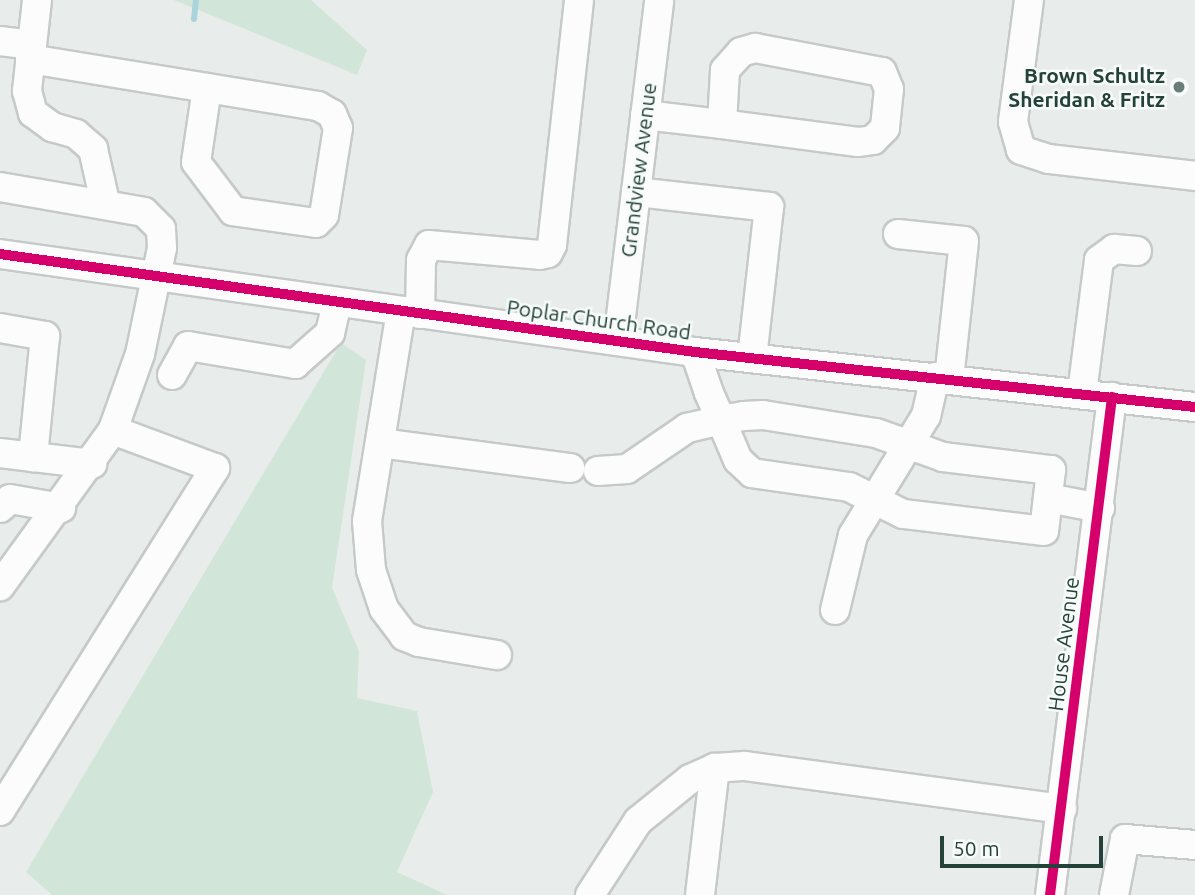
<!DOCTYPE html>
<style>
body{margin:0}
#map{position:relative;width:1195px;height:895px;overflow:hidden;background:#e8edeb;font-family:Ubuntu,sans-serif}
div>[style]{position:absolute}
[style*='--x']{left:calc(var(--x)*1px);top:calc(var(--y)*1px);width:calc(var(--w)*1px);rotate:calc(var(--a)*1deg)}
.green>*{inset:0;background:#d1e6d8}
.stream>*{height:6px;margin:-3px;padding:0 3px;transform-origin:3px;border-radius:3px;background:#a9d4db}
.roads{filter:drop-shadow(2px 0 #c5cac8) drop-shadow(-2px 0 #c5cac8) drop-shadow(0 2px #c5cac8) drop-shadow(0 -2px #c5cac8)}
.minor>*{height:28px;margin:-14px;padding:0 14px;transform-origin:14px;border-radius:14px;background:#fcfcfc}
.cycleway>*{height:10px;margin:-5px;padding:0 5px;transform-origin:5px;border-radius:5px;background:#d6006c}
.dots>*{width:19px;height:19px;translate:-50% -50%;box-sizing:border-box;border:4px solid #f7fbf9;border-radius:50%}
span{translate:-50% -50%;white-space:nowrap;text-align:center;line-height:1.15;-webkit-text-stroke:5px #f7fbf9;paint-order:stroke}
.poi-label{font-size:21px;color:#24423a;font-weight:700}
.right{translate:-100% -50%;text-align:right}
.street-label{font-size:21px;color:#24423a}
.scale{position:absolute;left:940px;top:836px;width:163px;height:32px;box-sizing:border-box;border:4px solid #24423a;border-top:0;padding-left:9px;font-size:21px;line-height:24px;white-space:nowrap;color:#24423a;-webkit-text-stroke:5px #f7fbf9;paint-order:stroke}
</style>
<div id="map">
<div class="green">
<i style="clip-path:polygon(174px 0,311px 0,367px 50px,357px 75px)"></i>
<i style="clip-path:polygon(341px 343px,366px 360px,332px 588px,359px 651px,357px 698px,417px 711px,433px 792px,397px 872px,447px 895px,52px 895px,26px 872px)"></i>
</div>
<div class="stream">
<i style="--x:194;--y:19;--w:19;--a:-84"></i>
</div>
<div class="roads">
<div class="minor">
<i style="--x:37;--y:0;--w:92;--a:96.3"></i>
<i style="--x:27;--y:91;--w:23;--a:75"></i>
<i style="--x:33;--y:113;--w:24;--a:36"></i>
<i style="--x:52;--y:127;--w:25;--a:16"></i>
<i style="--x:76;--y:134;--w:23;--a:41"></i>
<i style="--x:93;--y:149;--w:54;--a:77.2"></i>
<i style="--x:1029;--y:0;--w:123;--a:97.5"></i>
<i style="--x:1013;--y:122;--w:29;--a:74"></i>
<i style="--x:1021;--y:150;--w:29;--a:18"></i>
<i style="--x:1049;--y:159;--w:147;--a:6.6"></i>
<i style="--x:0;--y:41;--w:32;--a:7"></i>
<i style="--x:755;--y:48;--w:129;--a:10.7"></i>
<i style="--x:882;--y:72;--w:18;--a:68"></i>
<i style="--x:889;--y:89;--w:39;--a:96"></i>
<i style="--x:885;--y:128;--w:17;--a:135"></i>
<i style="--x:873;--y:140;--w:15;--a:172"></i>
<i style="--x:858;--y:142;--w:137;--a:-172.5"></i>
<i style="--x:722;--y:124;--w:54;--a:-86.8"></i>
<i style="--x:725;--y:70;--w:24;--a:-48"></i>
<i style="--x:741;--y:52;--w:15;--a:-16"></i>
<i style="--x:30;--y:59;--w:292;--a:9.3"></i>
<i style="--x:318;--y:106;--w:16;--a:30"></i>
<i style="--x:332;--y:114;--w:15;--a:67"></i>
<i style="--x:338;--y:128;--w:88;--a:99.1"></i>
<i style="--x:324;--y:215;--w:11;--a:135"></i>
<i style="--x:316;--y:223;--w:84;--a:-171.8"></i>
<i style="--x:233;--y:211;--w:61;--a:-127.1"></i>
<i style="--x:196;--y:162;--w:75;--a:-81.5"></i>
<i style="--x:645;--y:115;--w:78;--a:6.7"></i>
<i style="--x:0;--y:187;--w:146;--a:9.8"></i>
<i style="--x:144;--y:212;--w:24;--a:45"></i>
<i style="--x:161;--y:229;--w:19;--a:87"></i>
<i style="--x:162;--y:248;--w:108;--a:101.7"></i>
<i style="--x:140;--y:354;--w:81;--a:109.6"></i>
<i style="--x:113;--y:430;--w:193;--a:125.9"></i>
<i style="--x:636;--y:192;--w:134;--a:6.4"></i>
<i style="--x:769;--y:207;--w:152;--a:96.4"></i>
<i style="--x:898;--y:234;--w:66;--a:6.1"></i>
<i style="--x:964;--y:241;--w:139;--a:96.2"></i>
<i style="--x:0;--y:254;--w:702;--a:8.03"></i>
<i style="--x:695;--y:352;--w:503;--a:6.28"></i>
<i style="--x:401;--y:311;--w:213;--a:99.2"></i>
<i style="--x:367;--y:521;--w:49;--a:85.3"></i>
<i style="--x:371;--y:570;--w:41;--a:71.6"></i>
<i style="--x:384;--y:609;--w:34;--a:53"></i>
<i style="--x:404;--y:636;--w:16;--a:22"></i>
<i style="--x:419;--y:642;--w:79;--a:9.5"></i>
<i style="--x:420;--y:314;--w:54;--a:-88.9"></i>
<i style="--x:421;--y:260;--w:17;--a:-62"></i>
<i style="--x:429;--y:245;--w:111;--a:5.1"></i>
<i style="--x:540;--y:255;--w:8;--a:-14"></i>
<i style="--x:548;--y:253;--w:9;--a:-63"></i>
<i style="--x:552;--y:245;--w:246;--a:-83.7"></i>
<i style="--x:0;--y:328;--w:46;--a:10.1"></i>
<i style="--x:45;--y:336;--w:122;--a:95.7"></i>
<i style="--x:618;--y:341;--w:343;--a:-83.1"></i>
<i style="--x:172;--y:375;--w:33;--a:-61"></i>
<i style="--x:188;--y:346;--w:109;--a:9.5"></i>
<i style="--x:295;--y:364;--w:47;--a:-41.5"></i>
<i style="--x:330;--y:333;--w:32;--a:-77"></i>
<i style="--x:1082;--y:393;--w:134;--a:-82.7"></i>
<i style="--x:1099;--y:260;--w:19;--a:-36"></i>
<i style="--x:1114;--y:249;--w:23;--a:5"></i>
<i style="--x:380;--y:443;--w:192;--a:7.5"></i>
<i style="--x:0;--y:453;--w:93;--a:6.8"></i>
<i style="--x:598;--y:471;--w:29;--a:-4"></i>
<i style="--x:627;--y:469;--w:73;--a:-34.3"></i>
<i style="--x:687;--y:428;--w:35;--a:-13"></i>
<i style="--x:721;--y:420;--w:23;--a:-10"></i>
<i style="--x:744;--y:416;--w:19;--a:-3"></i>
<i style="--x:763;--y:415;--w:114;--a:9.1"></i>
<i style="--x:876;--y:433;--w:71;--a:19.7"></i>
<i style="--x:943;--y:457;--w:109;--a:6.9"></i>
<i style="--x:1051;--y:470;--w:61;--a:96.5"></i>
<i style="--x:1044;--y:531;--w:142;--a:-173.1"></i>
<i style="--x:903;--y:514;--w:60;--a:-153.4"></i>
<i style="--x:849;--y:487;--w:98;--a:-171.8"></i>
<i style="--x:752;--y:473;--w:19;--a:-137"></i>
<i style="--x:738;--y:460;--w:43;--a:-113"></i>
<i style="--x:721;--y:420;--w:30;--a:-114"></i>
<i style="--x:709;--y:393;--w:43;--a:-108.9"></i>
<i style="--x:1048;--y:498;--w:53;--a:10.9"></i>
<i style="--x:0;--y:508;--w:13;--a:-42"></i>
<i style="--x:10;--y:499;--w:52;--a:10"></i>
<i style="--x:835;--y:610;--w:77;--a:-76.5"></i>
<i style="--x:853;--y:535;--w:140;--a:-58.5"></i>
<i style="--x:926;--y:416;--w:40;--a:-77"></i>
<i style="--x:0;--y:811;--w:405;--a:-57.9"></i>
<i style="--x:215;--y:468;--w:109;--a:-159.6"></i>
<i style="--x:590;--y:895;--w:88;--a:-57"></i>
<i style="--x:638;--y:821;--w:67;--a:-38.9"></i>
<i style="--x:690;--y:779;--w:27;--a:-24"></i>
<i style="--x:715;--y:768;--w:30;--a:-4"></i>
<i style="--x:745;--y:766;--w:320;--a:7.7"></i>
<i style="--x:700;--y:895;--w:128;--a:-83.3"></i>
<i style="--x:1050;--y:895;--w:502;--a:-82.9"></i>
<i style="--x:1114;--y:895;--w:57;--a:-78.9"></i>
<i style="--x:1125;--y:839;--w:70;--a:4.9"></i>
</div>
</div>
<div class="cycleway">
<i style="--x:0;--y:254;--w:702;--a:8.03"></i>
<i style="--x:695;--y:352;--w:503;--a:6.28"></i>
<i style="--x:1050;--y:895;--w:502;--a:-82.9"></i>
</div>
<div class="dots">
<i style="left:1179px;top:87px;background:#697e78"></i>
</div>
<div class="poi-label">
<span class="right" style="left:1165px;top:87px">Brown Schultz<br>Sheridan &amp; Fritz</span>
</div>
<div class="street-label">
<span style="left:638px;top:170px;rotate:-83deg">Grandview Avenue</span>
<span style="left:599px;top:319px;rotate:8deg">Poplar Church Road</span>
<span style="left:1063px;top:644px;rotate:-83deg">House Avenue</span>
</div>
<div class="scale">50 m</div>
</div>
